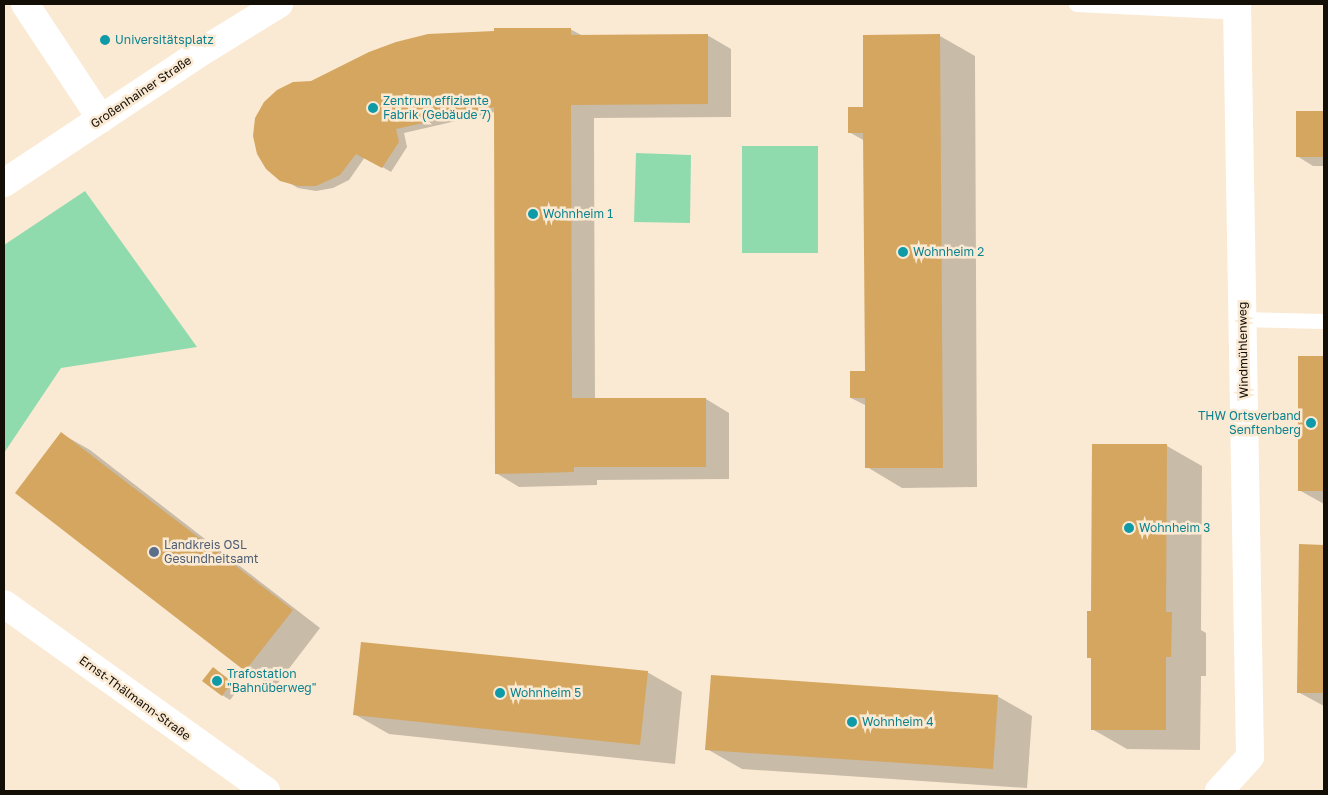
<!DOCTYPE html>
<meta charset="utf-8">
<style>
body{margin:0}
#map{position:relative;width:1328px;height:795px;overflow:hidden;background:#fbead3;font-family:"Golos Text",sans-serif}
div>[style]{position:absolute}
[style*='--x']{left:calc(var(--x)*1px);top:calc(var(--y)*1px);width:calc(var(--w)*1px);rotate:calc(var(--a)*1deg)}
.green>*{inset:0;background:#90dbad}
.shadow>*{inset:0;background:#0003}
.building>*{inset:0;background:#d4a65f}
.lane>*{height:15px;margin:-7.5px;padding:0 7.5px;transform-origin:7.5px;border-radius:7.5px;background:#fff}
.street>*{height:28px;margin:-14px;padding:0 14px;transform-origin:14px;border-radius:14px;background:#fff}
.secondary>*{height:28px;margin:-14px;padding:0 14px;transform-origin:14px;border-radius:14px;background:#fff}
.dots>*{width:14px;height:14px;translate:-50% -50%;box-sizing:border-box;border:2px solid #fbead3;border-radius:50%}
span{translate:-50% -50%;white-space:nowrap;text-align:center;line-height:1.15;-webkit-text-stroke:5px #fbead3;paint-order:stroke}
.culture-label{font-size:12px;color:#0d838f}
.left{translate:0 -50%;text-align:left}
.right{translate:-100% -50%;text-align:right}
.street-label{font-size:12px;color:#130e06}
.service-label{font-size:12px;color:#4e5e75}
.frame{position:absolute;inset:0;border:5px solid #130e06;pointer-events:none}
</style>
<div id="map">
<div class="green">
<i style="clip-path:polygon(742px 146px,818px 146px,818px 253px,742px 253px)"></i>
<i style="clip-path:polygon(636px 153px,691px 155px,690px 223px,634px 222px)"></i>
<i style="clip-path:polygon(85px 191px,197px 347px,61px 368px,4px 453px,4px 245px)"></i>
</div>
<div class="shadow">
<i style="clip-path:polygon(570px 29px,583px 36px,707px 35px,731px 49px,731px 117px,594px 118px,594px 132px,595px 399px,706px 399px,729px 413px,729px 479px,597px 480px,597px 485px,519px 487px,496px 473px,495px 112px,404px 133px,407px 147px,391px 172px,365px 157px,349px 180px,333px 188px,316px 191px,298px 188px,274px 174px,312px 82px)"></i>
<i style="clip-path:polygon(940px 36px,975px 56px,977px 487px,902px 488px,867px 467px,867px 406px,851px 398px,866px 372px,865px 141px,849px 132px,865px 109px)"></i>
<i style="clip-path:polygon(1297px 112px,1324px 112px,1324px 166px,1313px 166px,1297px 156px)"></i>
<i style="clip-path:polygon(1299px 357px,1324px 357px,1324px 504px,1299px 490px)"></i>
<i style="clip-path:polygon(62px 434px,90px 450px,320px 628px,275px 687px,246px 670px,17px 493px)"></i>
<i style="clip-path:polygon(1167px 446px,1202px 466px,1201px 630px,1206px 633px,1206px 676px,1201px 676px,1200px 750px,1127px 749px,1092px 729px,1093px 659px,1089px 657px,1093px 612px)"></i>
<i style="clip-path:polygon(1300px 545px,1324px 546px,1324px 706px,1298px 692px)"></i>
<i style="clip-path:polygon(213px 668px,240px 687px,230px 700px,222px 695px)"></i>
<i style="clip-path:polygon(647px 672px,682px 692px,675px 764px,389px 734px,354px 714px)"></i>
<i style="clip-path:polygon(997px 696px,1032px 716px,1027px 788px,742px 769px,707px 749px)"></i>
</div>
<div class="building">
<i style="clip-path:polygon(494px 28px,571px 28px,571px 35px,708px 34px,708px 104px,571px 105px,571px 118px,572px 398px,706px 398px,706px 467px,574px 467px,574px 472px,495px 474px,494px 107px,396px 129px,399px 142px,382px 168px,356px 154px,340px 175px,316px 186px,298px 186px,280px 181px,266px 169px,257px 154px,253px 136px,255px 118px,264px 102px,277px 90px,293px 82px,311px 81px,369px 52px,396px 42px,428px 34px,494px 31px)"></i>
<i style="clip-path:polygon(940px 34px,943px 468px,865px 468px,865px 398px,850px 398px,850px 371px,865px 371px,863px 133px,848px 133px,848px 107px,863px 107px,863px 35px)"></i>
<i style="clip-path:polygon(1296px 111px,1324px 111px,1324px 157px,1296px 157px)"></i>
<i style="clip-path:polygon(1298px 356px,1324px 356px,1324px 491px,1298px 491px)"></i>
<i style="clip-path:polygon(61px 432px,293px 610px,245px 671px,15px 493px)"></i>
<i style="clip-path:polygon(1092px 444px,1167px 444px,1166px 612px,1172px 612px,1171px 657px,1166px 657px,1166px 730px,1091px 730px,1091px 658px,1087px 658px,1087px 611px,1091px 611px)"></i>
<i style="clip-path:polygon(1299px 544px,1324px 545px,1324px 693px,1297px 693px)"></i>
<i style="clip-path:polygon(361px 642px,648px 671px,640px 745px,353px 715px)"></i>
<i style="clip-path:polygon(213px 667px,232px 682px,222px 696px,202px 681px)"></i>
<i style="clip-path:polygon(711px 675px,998px 695px,993px 769px,705px 750px)"></i>
</div>
<div class="lane">
<i style="--x:1076;--y:4;--w:161;--a:2.8"></i>
<i style="--x:1242;--y:319;--w:82;--a:1.4"></i>
</div>
<div class="street">
<i style="--x:25;--y:4;--w:138;--a:56.5"></i>
<i style="--x:4;--y:604;--w:322;--a:35.5"></i>
<i style="--x:1219;--y:791;--w:46;--a:-47.6"></i>
<i style="--x:1250;--y:757;--w:753;--a:-90.99"></i>
</div>
<div class="secondary">
<i style="--x:4;--y:183;--w:242;--a:-33.6"></i>
<i style="--x:206;--y:49;--w:86;--a:-31.7"></i>
</div>
<div class="dots">
<i style="left:105px;top:40px;background:#0f9aa8"></i>
<i style="left:373px;top:108px;background:#0f9aa8"></i>
<i style="left:533px;top:214px;background:#0f9aa8"></i>
<i style="left:903px;top:252px;background:#0f9aa8"></i>
<i style="left:1311px;top:423px;background:#0f9aa8"></i>
<i style="left:1129px;top:528px;background:#0f9aa8"></i>
<i style="left:154px;top:552px;background:#5c6f8a"></i>
<i style="left:217px;top:681px;background:#0f9aa8"></i>
<i style="left:500px;top:693px;background:#0f9aa8"></i>
<i style="left:852px;top:722px;background:#0f9aa8"></i>
</div>
<div class="culture-label">
<span class="left" style="left:115px;top:40px">Universitätsplatz</span>
<span class="left" style="left:383px;top:108px">Zentrum effiziente<br>Fabrik (Gebäude 7)</span>
<span class="left" style="left:543px;top:214px">Wohnheim 1</span>
<span class="left" style="left:913px;top:252px">Wohnheim 2</span>
<span class="right" style="left:1301px;top:423px">THW Ortsverband<br>Senftenberg</span>
<span class="left" style="left:1139px;top:528px">Wohnheim 3</span>
<span class="left" style="left:227px;top:681px">Trafostation<br>"Bahnüberweg"</span>
<span class="left" style="left:510px;top:693px">Wohnheim 5</span>
<span class="left" style="left:862px;top:722px">Wohnheim 4</span>
</div>
<div class="street-label">
<span style="left:141px;top:92px;rotate:-34deg">Großenhainer Straße</span>
<span style="left:1243px;top:350px;rotate:-91deg">Windmühlenweg</span>
<span style="left:135px;top:698px;rotate:36deg">Ernst-Thälmann-Straße</span>
</div>
<div class="service-label">
<span class="left" style="left:164px;top:552px">Landkreis OSL<br>Gesundheitsamt</span>
</div>
<div class="frame"></div>
</div>
